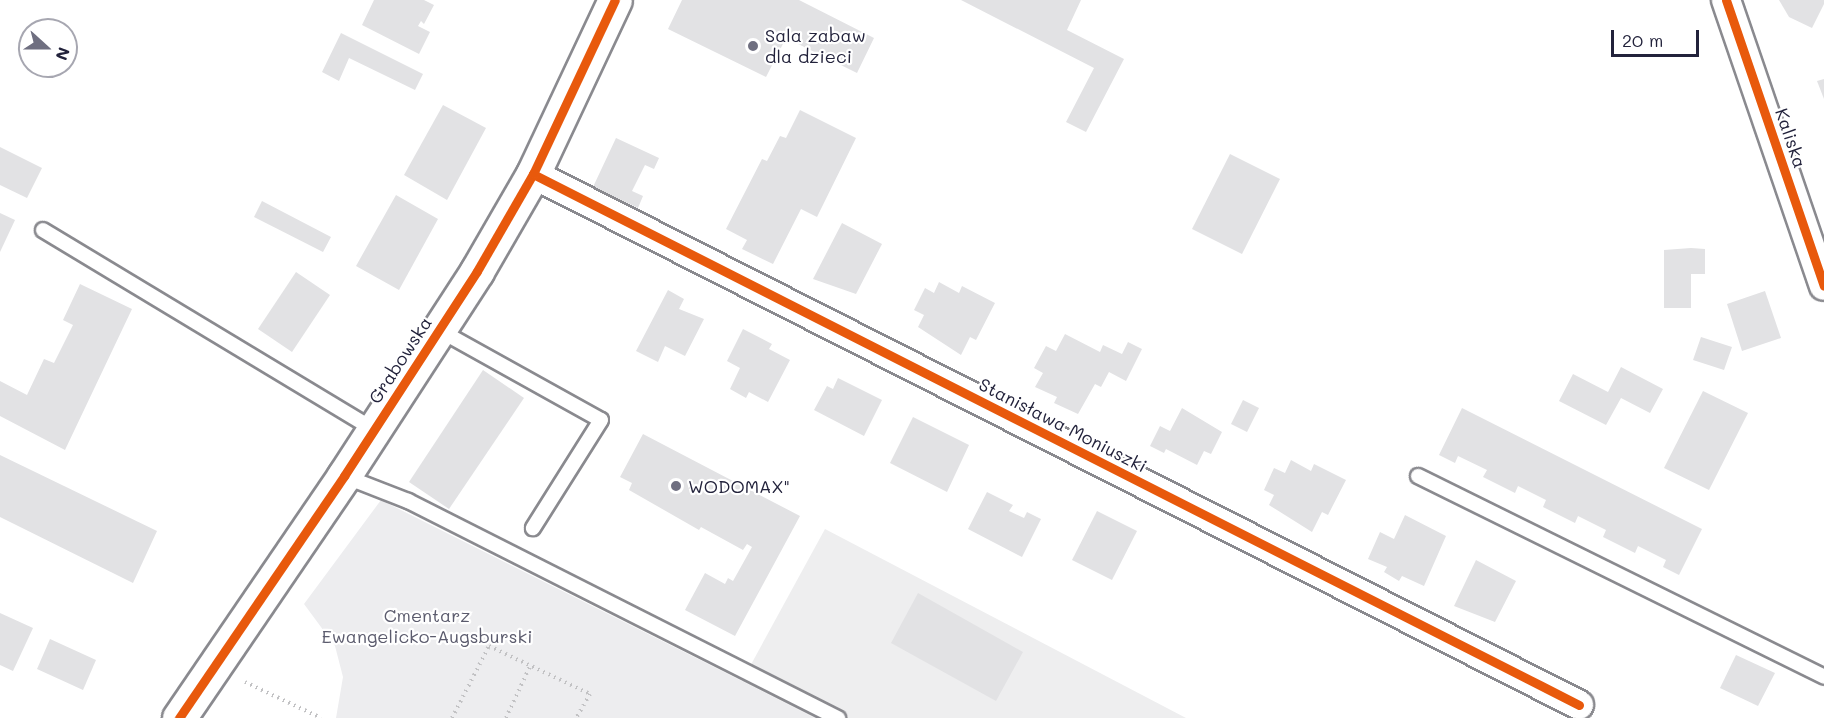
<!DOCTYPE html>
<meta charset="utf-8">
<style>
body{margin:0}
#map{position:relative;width:1824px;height:718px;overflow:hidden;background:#fff;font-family:Mali,sans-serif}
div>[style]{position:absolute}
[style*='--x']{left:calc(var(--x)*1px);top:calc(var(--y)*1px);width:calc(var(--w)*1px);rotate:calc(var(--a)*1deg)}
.built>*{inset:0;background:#eeeeef}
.green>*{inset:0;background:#ededef}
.building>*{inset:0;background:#e2e2e4}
.path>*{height:4px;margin-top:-2px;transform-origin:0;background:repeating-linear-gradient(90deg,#c2c2c4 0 1.5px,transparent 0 6px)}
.roads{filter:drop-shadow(2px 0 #8a8a8f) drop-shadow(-2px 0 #8a8a8f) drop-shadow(0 2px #8a8a8f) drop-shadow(0 -2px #8a8a8f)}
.service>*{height:14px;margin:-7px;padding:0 7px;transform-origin:7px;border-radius:7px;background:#fff}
.minor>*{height:28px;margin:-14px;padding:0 14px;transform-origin:14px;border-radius:14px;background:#fff}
.tertiary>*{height:33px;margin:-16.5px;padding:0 16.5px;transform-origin:16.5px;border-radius:16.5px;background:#fff}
.cycleway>*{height:9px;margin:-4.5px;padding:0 4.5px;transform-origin:4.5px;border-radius:4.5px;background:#e8590c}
.dots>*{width:16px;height:16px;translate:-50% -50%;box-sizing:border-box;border:3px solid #fff;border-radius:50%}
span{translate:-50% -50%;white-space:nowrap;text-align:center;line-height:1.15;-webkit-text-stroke:4.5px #fff;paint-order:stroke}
.poi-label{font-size:18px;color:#22223b}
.left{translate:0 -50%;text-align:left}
.street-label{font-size:18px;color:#22223b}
.park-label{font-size:18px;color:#5b5b6d}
.north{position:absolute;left:18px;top:18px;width:60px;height:60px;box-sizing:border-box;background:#fff;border:2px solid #a7a7b1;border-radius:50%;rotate:111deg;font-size:16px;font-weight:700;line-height:24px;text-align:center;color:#22223b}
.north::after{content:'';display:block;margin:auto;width:21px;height:27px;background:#6f6f80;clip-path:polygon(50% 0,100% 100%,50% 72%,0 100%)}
.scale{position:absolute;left:1611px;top:30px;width:88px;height:27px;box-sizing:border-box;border:3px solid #22223b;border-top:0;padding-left:8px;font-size:18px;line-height:21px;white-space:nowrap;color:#22223b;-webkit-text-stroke:4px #fff;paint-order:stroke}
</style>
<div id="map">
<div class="built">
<i style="clip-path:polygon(825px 529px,1186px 718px,815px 718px,742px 681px)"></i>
</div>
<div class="green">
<i style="clip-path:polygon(381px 500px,742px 681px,815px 718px,336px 718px,343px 677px,335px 646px,304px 604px)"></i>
</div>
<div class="building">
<i style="clip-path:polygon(374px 0,424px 0,434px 5px,424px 24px,421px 21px,418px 26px,430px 32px,419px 54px,362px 25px)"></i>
<i style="clip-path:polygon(682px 0,799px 0,874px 38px,857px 73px,786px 38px,766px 77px,668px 29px)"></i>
<i style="clip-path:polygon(961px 0,1081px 0,1067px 30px,1124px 59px,1086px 132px,1066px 122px,1094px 68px)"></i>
<i style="clip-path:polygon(1779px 0,1824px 0,1824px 4px,1812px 28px,1789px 17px)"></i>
<i style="clip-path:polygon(341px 33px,423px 74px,415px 90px,349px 58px,339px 81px,322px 72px)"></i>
<i style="clip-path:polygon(1824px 79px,1824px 99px,1817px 81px)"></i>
<i style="clip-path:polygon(443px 105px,486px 128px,447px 200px,404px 175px)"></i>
<i style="clip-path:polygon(800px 110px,856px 138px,817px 217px,801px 209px,773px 264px,742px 249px,747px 240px,726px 229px,762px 159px,767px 161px,780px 136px,786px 138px)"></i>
<i style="clip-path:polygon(616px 138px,659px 158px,654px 169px,645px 165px,632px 191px,643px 196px,638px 208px,593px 187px)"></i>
<i style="clip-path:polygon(0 147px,42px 168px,27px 198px,0 185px)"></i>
<i style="clip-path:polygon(1230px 154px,1280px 179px,1242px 254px,1192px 229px)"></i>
<i style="clip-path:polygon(396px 195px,438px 219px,399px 290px,356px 266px)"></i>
<i style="clip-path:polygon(262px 201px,331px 237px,323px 252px,254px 217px)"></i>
<i style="clip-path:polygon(0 213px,15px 220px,0 252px)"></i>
<i style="clip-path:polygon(842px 223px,882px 244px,856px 294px,813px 279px)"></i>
<i style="clip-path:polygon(1691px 248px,1705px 249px,1705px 274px,1691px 274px,1691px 308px,1664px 308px,1664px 250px)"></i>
<i style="clip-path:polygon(296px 272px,330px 295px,292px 352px,258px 329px)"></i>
<i style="clip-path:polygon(939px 282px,959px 293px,962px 286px,995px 303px,976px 340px,970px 337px,961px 355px,918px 327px,924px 315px,914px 310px,925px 288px,934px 293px)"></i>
<i style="clip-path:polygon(80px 284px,132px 309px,65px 450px,0 416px,0 381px,27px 395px,44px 359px,54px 363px,73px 325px,63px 320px)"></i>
<i style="clip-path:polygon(668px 290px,684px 299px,679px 309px,704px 319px,685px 356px,665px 346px,658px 362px,636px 351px)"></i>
<i style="clip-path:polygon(1765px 291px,1781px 338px,1742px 351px,1727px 304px)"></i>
<i style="clip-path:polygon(743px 329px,772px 344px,769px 349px,790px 360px,768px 402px,749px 392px,746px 398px,730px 389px,740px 368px,727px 361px)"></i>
<i style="clip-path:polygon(1065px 334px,1100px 352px,1103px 345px,1122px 354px,1128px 342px,1142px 349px,1126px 381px,1109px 372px,1101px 387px,1095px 384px,1078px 414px,1054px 403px,1057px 397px,1035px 387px,1043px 373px,1034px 368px,1046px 346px,1056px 351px)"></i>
<i style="clip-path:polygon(1701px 337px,1732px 347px,1724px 370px,1693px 360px)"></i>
<i style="clip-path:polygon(1621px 367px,1663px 389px,1650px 413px,1621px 398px,1606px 425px,1559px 401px,1573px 374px,1608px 392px)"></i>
<i style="clip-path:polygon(483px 370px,524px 398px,449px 509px,409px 482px)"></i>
<i style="clip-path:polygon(838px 378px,882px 400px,864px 436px,814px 410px,827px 386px,833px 389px)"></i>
<i style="clip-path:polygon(1703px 391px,1748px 413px,1709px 490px,1664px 468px)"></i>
<i style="clip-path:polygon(1243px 400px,1259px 408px,1247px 432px,1231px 424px)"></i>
<i style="clip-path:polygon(1182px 408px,1222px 432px,1211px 454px,1204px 451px,1197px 465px,1166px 449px,1164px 453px,1150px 446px,1160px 426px,1170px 431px)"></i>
<i style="clip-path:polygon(1462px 408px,1702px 529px,1679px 575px,1663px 567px,1666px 560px,1638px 546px,1635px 553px,1603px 537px,1606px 530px,1578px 516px,1575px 523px,1543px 507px,1546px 500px,1518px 486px,1515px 493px,1483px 477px,1487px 470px,1458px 456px,1455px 463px,1439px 455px)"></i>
<i style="clip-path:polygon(913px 417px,969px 445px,947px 492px,890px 463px)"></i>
<i style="clip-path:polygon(643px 434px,800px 516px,735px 636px,685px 610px,705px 573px,725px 584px,728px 578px,733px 581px,752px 547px,747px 544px,743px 550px,701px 527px,699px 530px,629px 490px,632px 483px,620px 477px)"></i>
<i style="clip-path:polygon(0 455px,157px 531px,133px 583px,0 517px)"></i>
<i style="clip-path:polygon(1291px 460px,1311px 471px,1314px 464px,1346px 480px,1328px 515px,1322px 512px,1312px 532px,1269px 505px,1274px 495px,1264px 490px,1274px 468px,1285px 473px)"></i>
<i style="clip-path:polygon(987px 492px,1013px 505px,1009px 511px,1024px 518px,1027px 512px,1041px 519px,1022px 557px,968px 529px)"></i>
<i style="clip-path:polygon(1097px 511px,1137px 531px,1112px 580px,1072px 560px)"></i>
<i style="clip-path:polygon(1405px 515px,1446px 536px,1424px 586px,1402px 576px,1399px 581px,1384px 572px,1387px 567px,1368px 559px,1380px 532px,1394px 539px)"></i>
<i style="clip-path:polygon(1476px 560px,1516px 581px,1495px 622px,1454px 606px)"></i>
<i style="clip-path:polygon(918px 593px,1023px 652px,996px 701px,891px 643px)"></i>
<i style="clip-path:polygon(0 613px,33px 628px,13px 671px,0 665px)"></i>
<i style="clip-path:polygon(50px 639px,96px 660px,83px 690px,37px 669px)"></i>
<i style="clip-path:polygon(1736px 655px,1775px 673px,1758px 706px,1720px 688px)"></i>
</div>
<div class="path">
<i style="--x:245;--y:682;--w:84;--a:25.3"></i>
<i style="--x:452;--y:718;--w:81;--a:-62.8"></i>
<i style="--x:489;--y:646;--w:112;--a:25.4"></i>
<i style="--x:590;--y:694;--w:28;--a:120"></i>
<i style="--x:506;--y:718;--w:57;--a:-65.2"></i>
</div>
<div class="roads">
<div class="service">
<i style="--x:43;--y:230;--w:388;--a:31.1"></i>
<i style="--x:439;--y:330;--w:185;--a:29.1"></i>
<i style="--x:601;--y:420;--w:128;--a:122.2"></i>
<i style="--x:344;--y:476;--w:69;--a:21.3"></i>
<i style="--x:408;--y:501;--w:482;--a:26.8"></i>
<i style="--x:1418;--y:476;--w:453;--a:26.3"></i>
</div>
<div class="minor">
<i style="--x:1726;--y:0;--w:302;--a:71.1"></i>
<i style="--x:533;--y:174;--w:1173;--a:26.91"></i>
</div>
<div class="tertiary">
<i style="--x:179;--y:718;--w:293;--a:-55.7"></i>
<i style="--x:344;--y:476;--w:244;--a:-57"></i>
<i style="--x:477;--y:271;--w:112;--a:-60"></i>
<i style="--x:533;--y:174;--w:192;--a:-64.8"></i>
</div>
</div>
<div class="cycleway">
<i style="--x:1726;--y:0;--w:302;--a:71.1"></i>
<i style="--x:533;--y:174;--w:1173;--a:26.91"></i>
<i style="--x:179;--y:718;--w:293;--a:-55.7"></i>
<i style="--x:344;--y:476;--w:244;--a:-57"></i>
<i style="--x:477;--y:271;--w:112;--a:-60"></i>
<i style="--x:533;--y:174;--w:192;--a:-64.8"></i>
</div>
<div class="dots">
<i style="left:753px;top:46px;background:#6f6f80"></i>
<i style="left:676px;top:486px;background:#6f6f80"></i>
</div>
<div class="poi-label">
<span class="left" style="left:765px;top:46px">Sala zabaw<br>dla dzieci</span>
<span class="left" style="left:688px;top:486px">WODOMAX"</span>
</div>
<div class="street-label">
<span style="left:1791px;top:138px;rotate:71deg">Kaliska</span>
<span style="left:400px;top:360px;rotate:-57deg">Grabowska</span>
<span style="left:1063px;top:425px;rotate:27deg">Stanisława Moniuszki</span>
</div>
<div class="park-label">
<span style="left:427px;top:626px">Cmentarz<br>Ewangelicko-Augsburski</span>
</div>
<div class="north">N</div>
<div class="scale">20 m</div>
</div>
